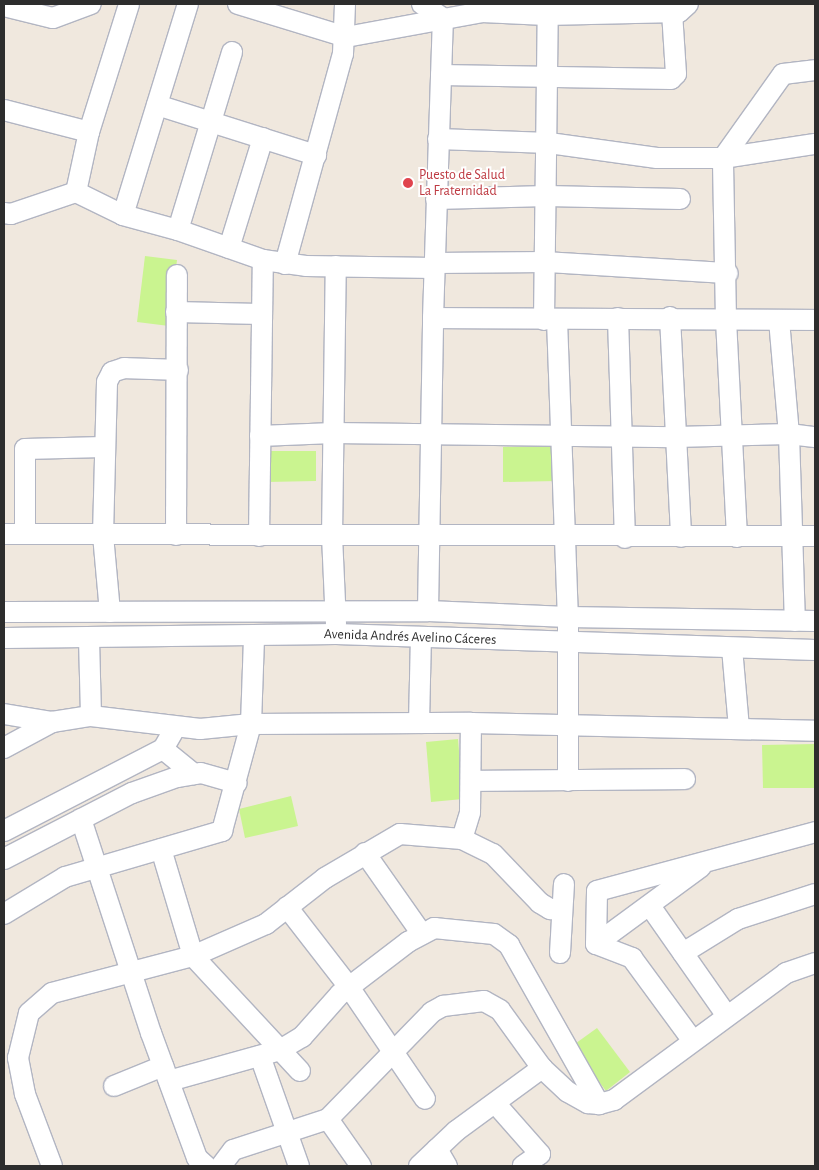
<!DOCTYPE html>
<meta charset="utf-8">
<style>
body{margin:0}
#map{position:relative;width:819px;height:1170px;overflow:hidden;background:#f0e8de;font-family:"Alegreya Sans",sans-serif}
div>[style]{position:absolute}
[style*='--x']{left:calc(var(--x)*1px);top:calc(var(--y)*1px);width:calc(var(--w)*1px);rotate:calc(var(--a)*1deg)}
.pitch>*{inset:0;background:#caf490}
.roads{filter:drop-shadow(1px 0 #b2b5c2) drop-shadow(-1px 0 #b2b5c2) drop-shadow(0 1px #b2b5c2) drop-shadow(0 -1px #b2b5c2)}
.minor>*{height:20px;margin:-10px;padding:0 10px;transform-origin:10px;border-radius:10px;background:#fff}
.dots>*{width:14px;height:14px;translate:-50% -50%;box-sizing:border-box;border:2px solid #fff;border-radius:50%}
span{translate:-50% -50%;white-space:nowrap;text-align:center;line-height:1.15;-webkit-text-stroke:4px #fff;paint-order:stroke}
.health-label{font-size:14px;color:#be3a42}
.left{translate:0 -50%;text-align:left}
.street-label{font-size:14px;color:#2d2d2d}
.frame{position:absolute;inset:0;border:5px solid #2d2d2d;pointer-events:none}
</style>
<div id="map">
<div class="pitch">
<i style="clip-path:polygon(145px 256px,177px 260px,169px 326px,137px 322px)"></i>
<i style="clip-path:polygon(557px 446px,557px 481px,503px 482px,503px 447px)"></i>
<i style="clip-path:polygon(267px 451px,316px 451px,316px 481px,267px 482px)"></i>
<i style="clip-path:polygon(458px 739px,463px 799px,431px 802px,426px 742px)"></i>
<i style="clip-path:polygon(815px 744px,815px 788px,763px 788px,762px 745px)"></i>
<i style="clip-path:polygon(291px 796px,298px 826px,245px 838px,239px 809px)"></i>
<i style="clip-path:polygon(597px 1028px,630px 1072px,606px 1091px,572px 1046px)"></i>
</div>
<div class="roads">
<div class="minor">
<i style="--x:238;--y:4;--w:113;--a:17"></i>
<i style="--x:346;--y:37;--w:138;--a:-10.4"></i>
<i style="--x:482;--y:12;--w:64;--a:2.7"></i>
<i style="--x:546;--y:15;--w:133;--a:-1.3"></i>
<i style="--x:679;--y:12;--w:12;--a:-42"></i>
<i style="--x:422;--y:4;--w:25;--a:34"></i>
<i style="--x:4;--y:6;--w:50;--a:13.8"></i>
<i style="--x:53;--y:18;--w:40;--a:-20.2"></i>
<i style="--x:441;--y:75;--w:230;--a:1"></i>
<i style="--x:671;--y:79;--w:7;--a:-45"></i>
<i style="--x:676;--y:74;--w:62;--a:-93.7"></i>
<i style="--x:157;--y:105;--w:167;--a:17.5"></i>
<i style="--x:4;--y:110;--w:88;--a:14.5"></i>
<i style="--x:438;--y:139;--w:111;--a:2.1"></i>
<i style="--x:549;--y:143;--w:109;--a:7.9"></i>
<i style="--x:657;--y:158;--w:66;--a:0"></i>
<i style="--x:723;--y:158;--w:93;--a:-8.7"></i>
<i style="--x:76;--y:192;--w:61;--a:-77.8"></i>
<i style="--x:89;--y:132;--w:134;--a:-72.6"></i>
<i style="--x:436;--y:199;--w:111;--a:-1.5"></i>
<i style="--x:547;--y:196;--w:133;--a:1.3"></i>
<i style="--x:4;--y:213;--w:7;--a:8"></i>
<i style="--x:11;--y:214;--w:69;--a:-18.7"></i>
<i style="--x:76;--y:192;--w:52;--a:26.1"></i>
<i style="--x:123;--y:215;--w:57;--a:15.3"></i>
<i style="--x:178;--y:230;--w:90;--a:19.4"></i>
<i style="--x:263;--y:260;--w:43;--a:7.9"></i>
<i style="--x:306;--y:266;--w:128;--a:0.9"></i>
<i style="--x:123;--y:215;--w:221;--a:-72.9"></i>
<i style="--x:178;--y:230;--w:186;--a:-73.1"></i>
<i style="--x:229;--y:248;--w:115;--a:-72.8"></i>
<i style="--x:435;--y:263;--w:111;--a:-0.5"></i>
<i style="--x:546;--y:262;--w:182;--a:3.5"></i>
<i style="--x:285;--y:264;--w:218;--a:-74.6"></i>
<i style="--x:343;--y:54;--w:50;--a:-87.7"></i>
<i style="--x:176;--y:312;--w:84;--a:1.4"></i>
<i style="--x:670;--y:317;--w:220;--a:87.1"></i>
<i style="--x:433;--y:318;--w:382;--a:0.3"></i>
<i style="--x:618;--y:318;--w:220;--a:88.2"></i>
<i style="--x:544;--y:320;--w:316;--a:-89.3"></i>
<i style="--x:557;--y:320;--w:297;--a:87.9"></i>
<i style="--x:568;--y:617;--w:164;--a:90"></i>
<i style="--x:779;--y:320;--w:114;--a:85"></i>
<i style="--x:789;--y:434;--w:187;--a:88.2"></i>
<i style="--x:260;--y:436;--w:73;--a:-2.4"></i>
<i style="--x:333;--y:433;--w:343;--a:0.7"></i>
<i style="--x:676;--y:437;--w:113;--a:-1.5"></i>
<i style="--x:789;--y:434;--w:26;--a:7"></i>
<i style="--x:4;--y:534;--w:811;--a:0.14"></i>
<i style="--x:25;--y:534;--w:85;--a:-90"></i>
<i style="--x:25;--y:449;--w:79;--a:-1.5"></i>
<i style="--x:176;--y:535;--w:260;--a:-89.8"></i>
<i style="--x:259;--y:536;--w:276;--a:-89.2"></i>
<i style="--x:737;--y:537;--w:218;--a:-92.9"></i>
<i style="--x:726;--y:319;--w:161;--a:-91.1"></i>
<i style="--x:723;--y:158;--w:103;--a:-54.5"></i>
<i style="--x:783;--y:74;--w:32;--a:-7"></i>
<i style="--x:428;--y:611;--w:293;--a:-89"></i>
<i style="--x:433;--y:318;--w:300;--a:-88.1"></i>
<i style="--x:4;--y:612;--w:424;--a:-0.1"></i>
<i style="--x:428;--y:611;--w:140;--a:2.5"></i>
<i style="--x:568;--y:617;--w:247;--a:0.9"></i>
<i style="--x:110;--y:612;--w:77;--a:-95.2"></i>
<i style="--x:103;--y:535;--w:153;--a:-88.5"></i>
<i style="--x:107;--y:382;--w:11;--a:-63"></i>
<i style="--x:112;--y:372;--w:13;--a:-18"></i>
<i style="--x:124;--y:368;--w:54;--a:2.1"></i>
<i style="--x:336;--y:624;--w:87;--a:-92.6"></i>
<i style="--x:332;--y:537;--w:271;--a:-89.2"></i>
<i style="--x:4;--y:638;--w:332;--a:-0.7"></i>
<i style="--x:336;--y:634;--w:479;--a:1.9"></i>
<i style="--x:89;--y:639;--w:77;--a:88.5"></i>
<i style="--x:732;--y:648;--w:80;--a:85"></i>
<i style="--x:4;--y:714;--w:49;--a:9.5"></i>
<i style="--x:52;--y:722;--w:39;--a:-9"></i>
<i style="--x:91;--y:716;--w:110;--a:6.8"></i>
<i style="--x:200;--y:729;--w:51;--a:-5.6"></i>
<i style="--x:251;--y:724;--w:220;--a:-0.3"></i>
<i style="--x:471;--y:723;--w:344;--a:1.3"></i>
<i style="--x:419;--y:723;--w:86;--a:-88.7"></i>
<i style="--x:4;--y:748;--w:55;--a:-28.4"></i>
<i style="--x:163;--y:749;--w:40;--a:39"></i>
<i style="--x:472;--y:781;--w:213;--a:-0.5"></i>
<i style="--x:81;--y:819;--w:225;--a:71.9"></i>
<i style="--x:151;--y:1033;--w:133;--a:69.8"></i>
<i style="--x:197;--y:1158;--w:12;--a:42"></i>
<i style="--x:4;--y:831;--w:179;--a:-27.3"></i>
<i style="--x:163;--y:749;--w:24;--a:-60"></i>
<i style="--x:462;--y:839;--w:34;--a:26"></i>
<i style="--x:493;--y:854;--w:68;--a:46.2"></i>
<i style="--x:540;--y:903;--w:12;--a:31"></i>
<i style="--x:550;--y:909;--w:11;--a:0"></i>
<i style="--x:161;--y:849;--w:112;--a:73.3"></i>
<i style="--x:193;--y:956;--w:157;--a:47.1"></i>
<i style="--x:365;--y:853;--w:99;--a:54.9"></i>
<i style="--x:4;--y:859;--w:144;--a:-27.3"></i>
<i style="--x:132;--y:793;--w:48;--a:-19.6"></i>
<i style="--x:177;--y:777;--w:24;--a:-9"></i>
<i style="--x:201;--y:773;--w:37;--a:16"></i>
<i style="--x:650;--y:906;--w:134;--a:55"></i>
<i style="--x:287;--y:907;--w:101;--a:52.2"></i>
<i style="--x:349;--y:987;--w:135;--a:55.8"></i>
<i style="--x:4;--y:914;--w:71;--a:-31.2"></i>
<i style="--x:65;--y:877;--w:164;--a:-16.3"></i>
<i style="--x:222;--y:831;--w:111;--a:-74.8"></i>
<i style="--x:251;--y:724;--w:88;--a:-88"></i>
<i style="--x:596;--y:944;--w:53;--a:-88.9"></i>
<i style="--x:597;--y:891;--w:226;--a:-15.1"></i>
<i style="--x:596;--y:944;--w:39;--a:21"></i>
<i style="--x:632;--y:958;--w:103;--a:53.7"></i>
<i style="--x:596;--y:944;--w:130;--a:-36.3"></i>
<i style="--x:560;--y:953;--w:69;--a:-86.7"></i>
<i style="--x:683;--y:953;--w:65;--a:-31.7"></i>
<i style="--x:738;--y:919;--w:81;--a:-18"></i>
<i style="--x:260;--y:1056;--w:117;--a:70.5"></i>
<i style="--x:169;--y:1081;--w:115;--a:-15.6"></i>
<i style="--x:280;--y:1050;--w:26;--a:-31"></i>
<i style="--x:302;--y:1037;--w:57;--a:-48.5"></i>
<i style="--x:340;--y:994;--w:86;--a:-37.4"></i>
<i style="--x:408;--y:942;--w:30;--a:-28"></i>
<i style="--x:434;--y:928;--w:60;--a:5.7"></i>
<i style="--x:494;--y:934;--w:19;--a:36"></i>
<i style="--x:509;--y:945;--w:183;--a:60.5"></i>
<i style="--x:114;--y:1086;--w:53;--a:-22.2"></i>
<i style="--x:495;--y:1103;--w:68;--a:48.6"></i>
<i style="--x:540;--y:1154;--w:21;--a:145"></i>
<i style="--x:328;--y:1119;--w:57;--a:54.9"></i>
<i style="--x:437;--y:1149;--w:20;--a:60"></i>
<i style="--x:52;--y:1166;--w:77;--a:-110.6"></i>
<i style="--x:25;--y:1094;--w:37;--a:-101"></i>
<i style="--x:18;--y:1058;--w:46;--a:-76.3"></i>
<i style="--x:29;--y:1013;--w:30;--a:-41"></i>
<i style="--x:52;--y:993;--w:146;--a:-14.7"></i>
<i style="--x:193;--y:956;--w:80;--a:-23.7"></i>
<i style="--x:266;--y:924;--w:75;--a:-37.9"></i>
<i style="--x:325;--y:878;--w:87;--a:-30.4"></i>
<i style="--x:400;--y:834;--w:62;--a:4.6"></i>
<i style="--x:462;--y:839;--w:28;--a:-73"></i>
<i style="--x:470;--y:812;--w:89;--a:-89.4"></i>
<i style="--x:221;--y:1166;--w:20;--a:-53"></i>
<i style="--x:233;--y:1150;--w:100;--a:-18.1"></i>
<i style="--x:328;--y:1119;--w:149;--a:-45.8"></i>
<i style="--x:432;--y:1012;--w:13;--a:-29"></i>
<i style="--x:443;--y:1006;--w:41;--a:-7"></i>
<i style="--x:484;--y:1001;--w:18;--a:29"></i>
<i style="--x:500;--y:1010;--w:72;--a:54.1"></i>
<i style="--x:542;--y:1068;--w:35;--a:43"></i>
<i style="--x:568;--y:1092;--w:23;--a:29"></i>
<i style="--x:588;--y:1103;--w:11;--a:5"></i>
<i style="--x:599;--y:1104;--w:16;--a:-15"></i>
<i style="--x:614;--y:1100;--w:214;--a:-36.4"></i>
<i style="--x:786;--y:973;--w:31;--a:-19"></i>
<i style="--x:419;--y:1166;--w:51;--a:-43.4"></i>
<i style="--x:456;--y:1131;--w:107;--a:-36.2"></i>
</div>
</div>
<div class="dots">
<i style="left:408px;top:183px;background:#e0444e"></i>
</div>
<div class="health-label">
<span class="left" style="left:419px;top:183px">Puesto de Salud<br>La Fraternidad</span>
</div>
<div class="street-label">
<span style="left:410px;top:637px;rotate:2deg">Avenida Andrés Avelino Cáceres</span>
</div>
<div class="frame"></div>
</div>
